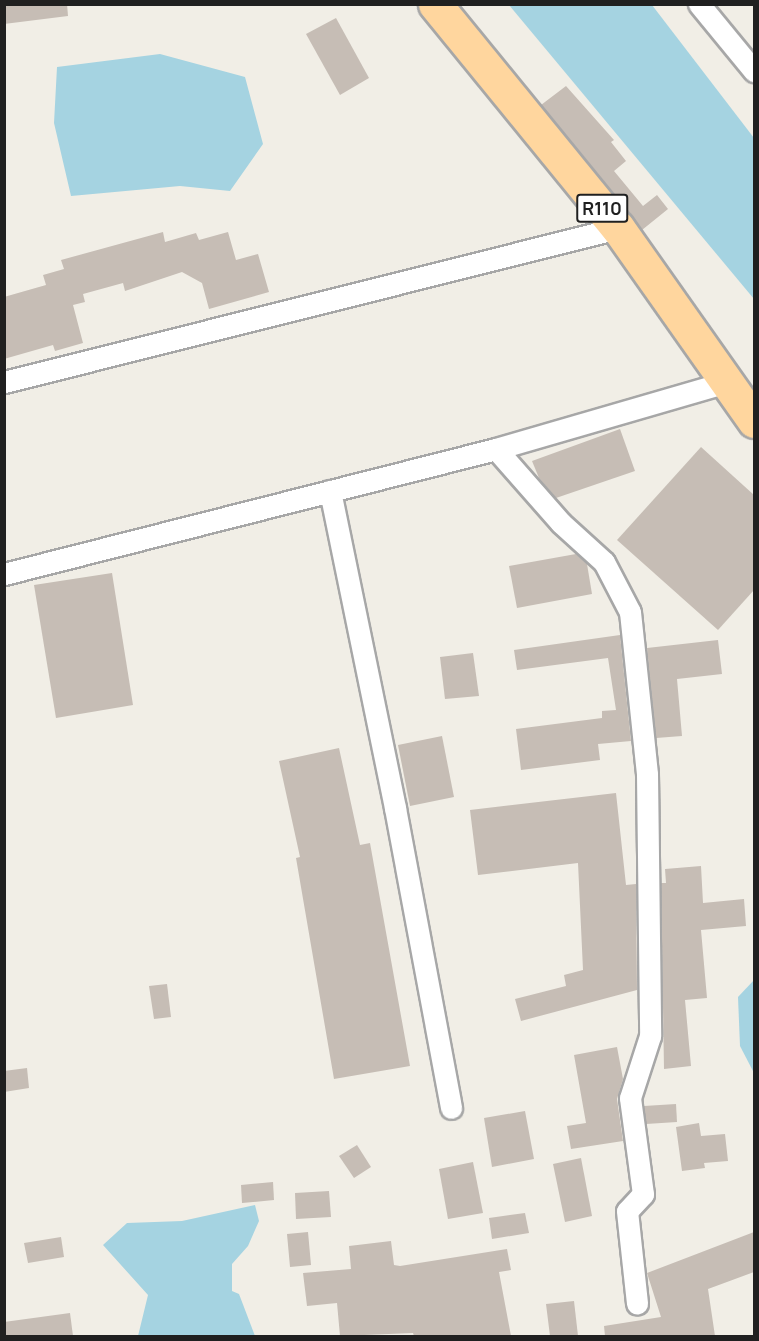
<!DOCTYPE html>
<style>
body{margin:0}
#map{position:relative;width:759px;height:1341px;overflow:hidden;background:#f1eee6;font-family:Manrope,sans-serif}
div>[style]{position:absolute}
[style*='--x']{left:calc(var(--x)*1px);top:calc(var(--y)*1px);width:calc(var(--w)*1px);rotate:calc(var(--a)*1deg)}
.water>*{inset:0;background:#a5d3e1}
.building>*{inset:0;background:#c6bdb5}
.roads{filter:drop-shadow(2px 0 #a7a7a7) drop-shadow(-2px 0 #a7a7a7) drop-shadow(0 2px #a7a7a7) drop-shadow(0 -2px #a7a7a7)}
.street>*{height:21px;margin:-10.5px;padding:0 10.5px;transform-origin:10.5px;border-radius:10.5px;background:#fff}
.primary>*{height:33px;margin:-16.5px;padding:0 16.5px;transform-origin:16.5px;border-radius:16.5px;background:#ffd69e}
span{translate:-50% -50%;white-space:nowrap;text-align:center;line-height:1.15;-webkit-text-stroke:5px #fff;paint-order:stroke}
.shield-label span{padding:2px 4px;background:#fff;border:2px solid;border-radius:4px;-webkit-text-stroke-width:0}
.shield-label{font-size:18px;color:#202020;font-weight:700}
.frame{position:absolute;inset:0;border:6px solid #202020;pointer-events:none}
</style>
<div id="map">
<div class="water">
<i style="clip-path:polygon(509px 5px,652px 5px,754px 138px,754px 299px)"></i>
<i style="clip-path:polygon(160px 54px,245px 77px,263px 144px,230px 191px,180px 186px,71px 196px,54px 123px,57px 67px)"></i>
<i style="clip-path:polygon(754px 980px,754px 1073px,740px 1046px,738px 997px)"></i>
<i style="clip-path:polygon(255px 1205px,259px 1221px,248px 1246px,232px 1264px,232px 1291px,239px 1294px,255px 1336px,138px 1336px,148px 1295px,103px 1245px,127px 1223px,182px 1221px)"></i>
</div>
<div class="building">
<i style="clip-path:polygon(4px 4px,67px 4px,68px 16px,4px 24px)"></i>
<i style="clip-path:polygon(336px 18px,369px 78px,340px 95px,306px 34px)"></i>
<i style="clip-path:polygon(566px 86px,614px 140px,611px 142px,626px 161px,614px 171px,643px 206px,657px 195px,668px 209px,642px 230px,541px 105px)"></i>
<i style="clip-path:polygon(163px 232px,165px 242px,196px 233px,199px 240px,228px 232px,236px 260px,258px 254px,269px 292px,209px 309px,202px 283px,182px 272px,125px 291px,123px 283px,83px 294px,85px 302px,73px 305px,83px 343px,55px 351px,53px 345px,4px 359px,4px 297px,46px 285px,43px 275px,64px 269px,61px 260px)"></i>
<i style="clip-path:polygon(620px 429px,635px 471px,556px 498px,539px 478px,532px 461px)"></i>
<i style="clip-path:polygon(701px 447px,754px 495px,754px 590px,718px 630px,617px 540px)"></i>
<i style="clip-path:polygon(576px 554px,587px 564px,592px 594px,517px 608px,509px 566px)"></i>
<i style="clip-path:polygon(112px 573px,133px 705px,56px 718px,34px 585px)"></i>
<i style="clip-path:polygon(620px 635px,631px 741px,598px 744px,600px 760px,521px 770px,516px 729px,602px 718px,602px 711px,616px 710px,608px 658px,517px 670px,514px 650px)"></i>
<i style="clip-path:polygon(718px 640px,722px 674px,677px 679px,682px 736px,656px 738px,647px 648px)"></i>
<i style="clip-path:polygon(473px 653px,479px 696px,445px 699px,440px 657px)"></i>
<i style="clip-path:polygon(442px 736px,454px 797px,410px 806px,398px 745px)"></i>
<i style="clip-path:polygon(339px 748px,360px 845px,370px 843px,410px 1066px,334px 1079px,296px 858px,300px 857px,279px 761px)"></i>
<i style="clip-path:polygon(616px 793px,626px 885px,636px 884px,637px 990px,521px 1021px,515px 999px,566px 986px,564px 975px,583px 970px,578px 863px,478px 875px,470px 810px)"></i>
<i style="clip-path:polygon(701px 866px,703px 903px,744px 899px,746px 926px,701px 930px,707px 998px,685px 1000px,691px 1066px,664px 1069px,661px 883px,666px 883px,665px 869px)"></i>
<i style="clip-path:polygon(167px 984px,171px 1017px,154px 1019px,149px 986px)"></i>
<i style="clip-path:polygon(617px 1047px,623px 1079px,617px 1099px,623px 1141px,571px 1149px,567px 1126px,586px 1123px,574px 1055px)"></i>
<i style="clip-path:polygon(27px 1068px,29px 1088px,4px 1092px,4px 1071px)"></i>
<i style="clip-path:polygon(676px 1104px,677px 1122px,646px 1124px,644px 1106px)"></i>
<i style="clip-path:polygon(525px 1111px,534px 1159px,492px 1167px,484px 1118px)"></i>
<i style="clip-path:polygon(699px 1123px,701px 1136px,725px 1134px,728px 1161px,704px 1163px,705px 1168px,682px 1171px,676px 1127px)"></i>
<i style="clip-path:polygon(357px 1145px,371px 1167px,354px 1178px,339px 1156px)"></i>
<i style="clip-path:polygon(581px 1158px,592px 1216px,565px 1222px,553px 1164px)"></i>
<i style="clip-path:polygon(473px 1162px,483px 1213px,448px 1219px,439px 1169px)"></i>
<i style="clip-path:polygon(273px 1182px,274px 1200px,242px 1203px,241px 1185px)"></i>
<i style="clip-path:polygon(329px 1191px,331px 1217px,296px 1219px,295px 1193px)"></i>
<i style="clip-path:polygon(525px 1213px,529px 1233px,492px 1239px,489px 1218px)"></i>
<i style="clip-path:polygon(308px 1232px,311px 1265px,290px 1267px,287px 1234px)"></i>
<i style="clip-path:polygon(754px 1232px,754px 1272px,708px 1289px,715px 1336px,605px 1336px,604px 1326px,661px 1317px,647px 1273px)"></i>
<i style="clip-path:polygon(61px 1237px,64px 1257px,28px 1263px,24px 1243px)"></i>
<i style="clip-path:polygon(391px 1241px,394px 1265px,400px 1266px,507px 1249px,511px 1270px,499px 1272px,511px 1336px,414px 1336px,413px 1333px,340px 1336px,337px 1303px,307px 1306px,303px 1273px,351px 1269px,349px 1246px)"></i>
<i style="clip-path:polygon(574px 1301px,578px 1336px,550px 1336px,546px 1304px)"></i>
<i style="clip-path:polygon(70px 1313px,73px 1336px,4px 1336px,4px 1322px)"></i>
</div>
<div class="roads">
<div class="street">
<i style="--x:699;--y:4;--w:87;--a:50.6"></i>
<i style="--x:4;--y:382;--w:633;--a:-14.08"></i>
<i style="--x:496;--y:449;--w:98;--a:48.7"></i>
<i style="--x:561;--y:523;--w:58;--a:42.2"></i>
<i style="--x:604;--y:562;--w:56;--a:62.5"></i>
<i style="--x:630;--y:612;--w:163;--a:84"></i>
<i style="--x:647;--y:774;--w:262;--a:89.3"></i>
<i style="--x:650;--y:1036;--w:65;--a:107.9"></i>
<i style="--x:630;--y:1098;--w:97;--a:82.3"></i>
<i style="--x:643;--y:1194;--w:23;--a:133"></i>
<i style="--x:627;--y:1211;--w:93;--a:83.8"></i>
<i style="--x:330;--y:491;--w:324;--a:78.4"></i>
<i style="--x:395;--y:808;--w:305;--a:79.4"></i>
<i style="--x:4;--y:574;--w:508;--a:-14.26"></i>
<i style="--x:496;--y:449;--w:241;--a:-16.2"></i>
</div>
<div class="primary">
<i style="--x:435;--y:4;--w:289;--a:50.8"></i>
<i style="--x:618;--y:228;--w:236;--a:54.8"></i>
</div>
</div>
<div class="shield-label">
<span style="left:602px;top:208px">R110</span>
</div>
<div class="frame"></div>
</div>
